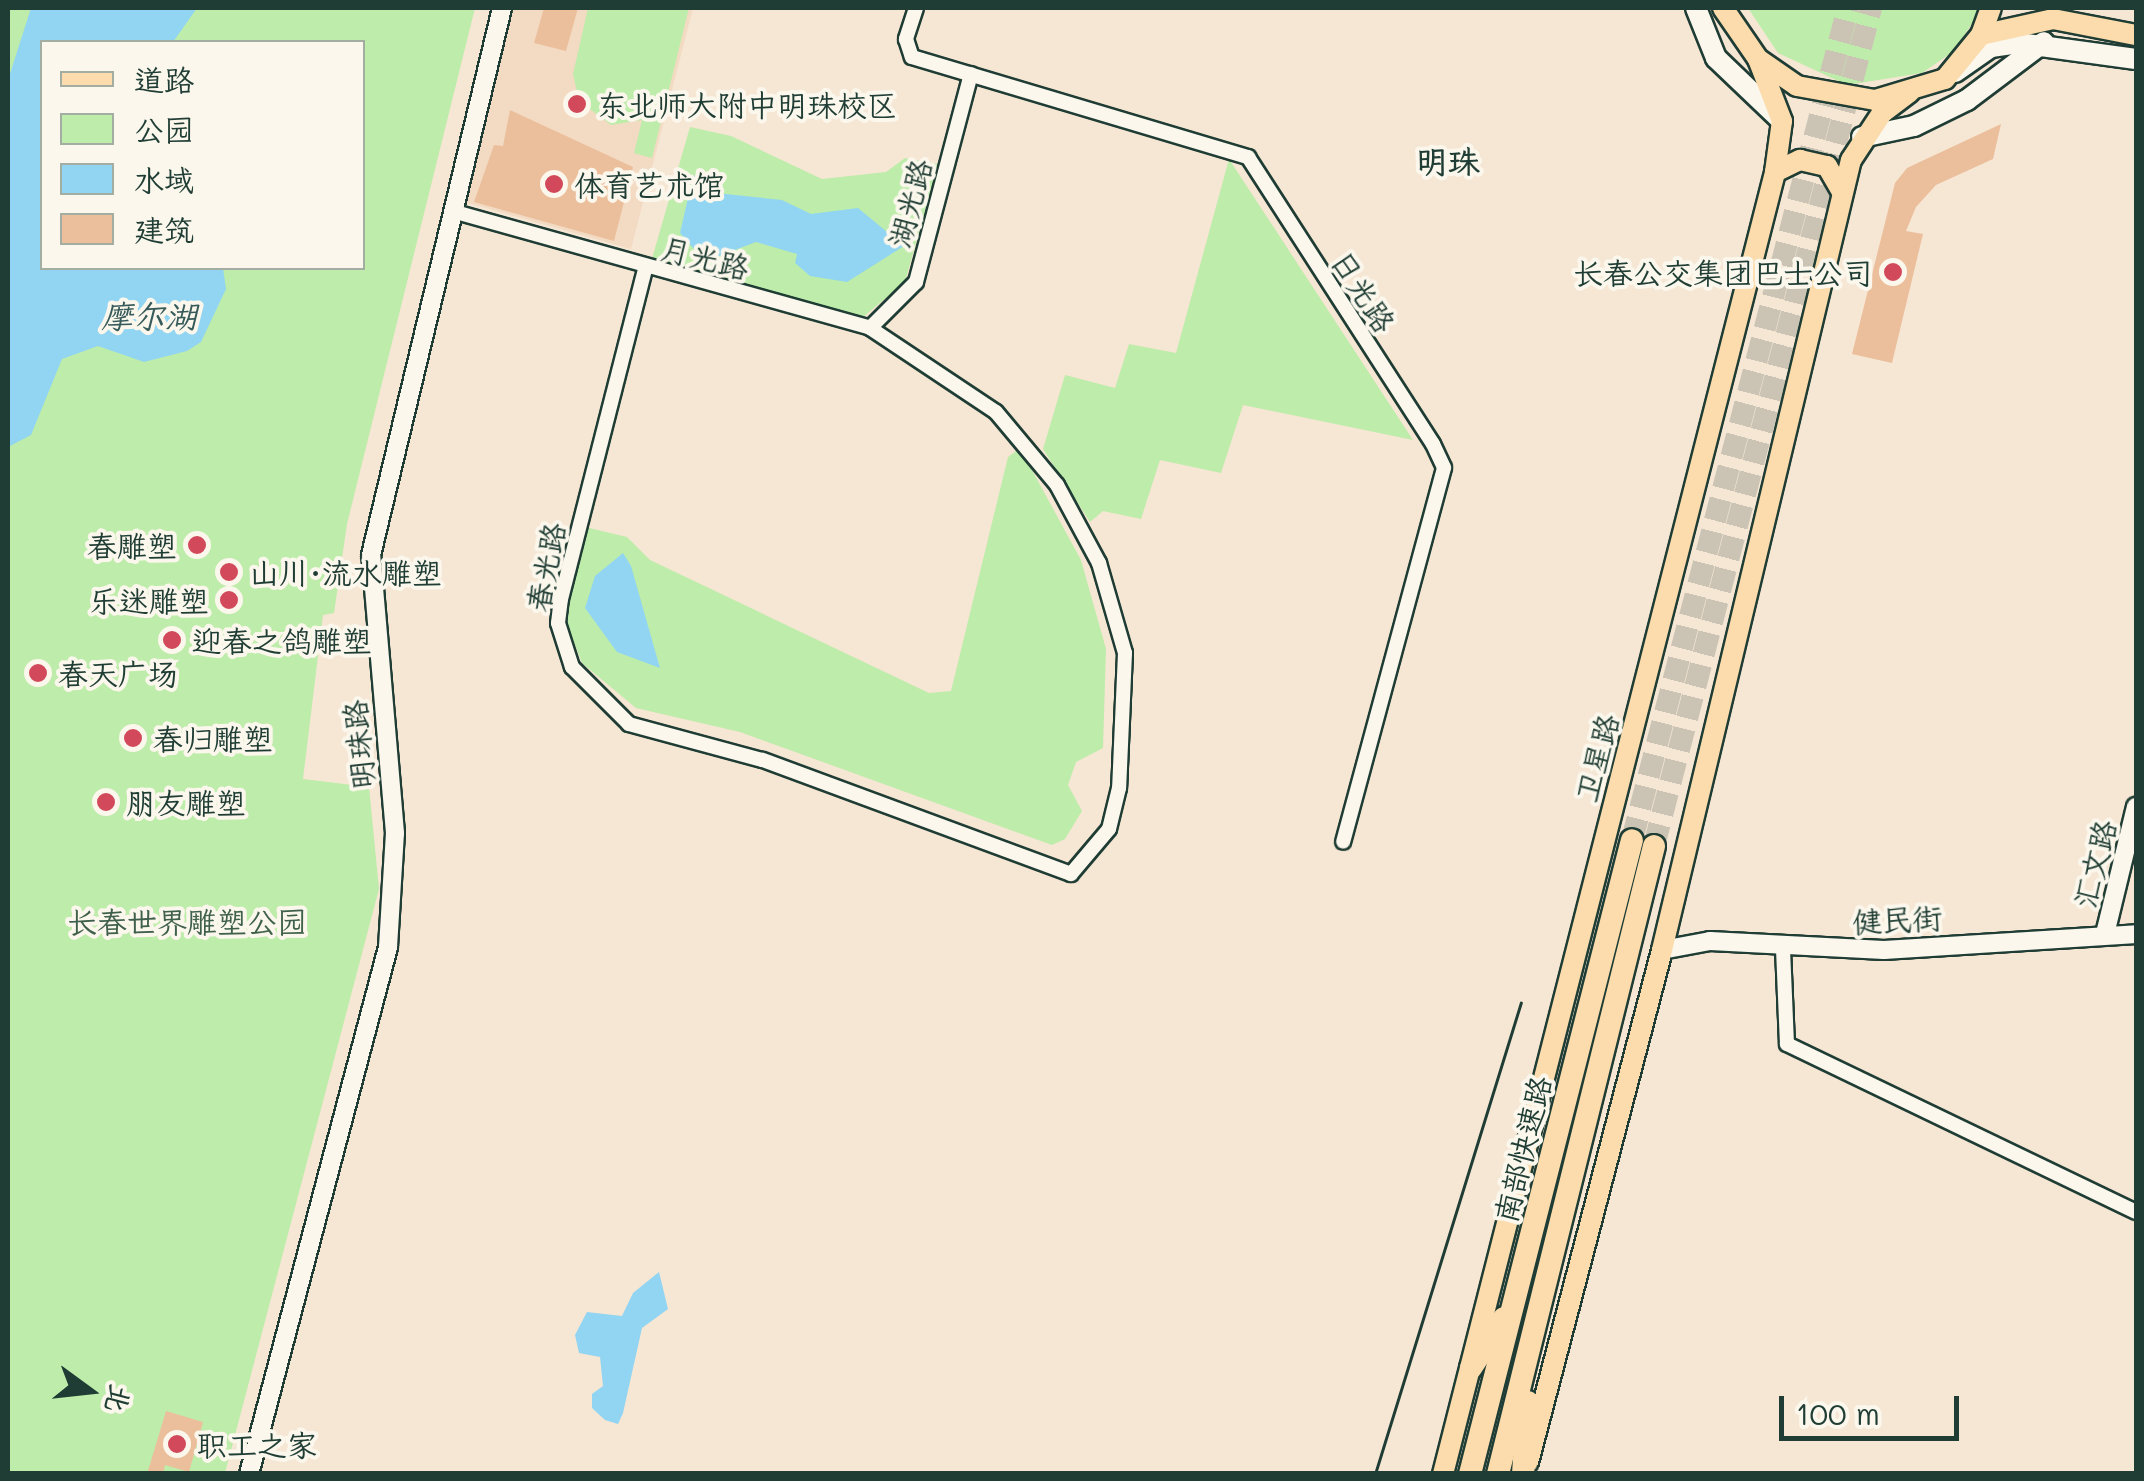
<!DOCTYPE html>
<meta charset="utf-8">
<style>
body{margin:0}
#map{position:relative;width:2144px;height:1481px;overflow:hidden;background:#f6e6d4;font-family:Mali,"LXGW WenKai TC",sans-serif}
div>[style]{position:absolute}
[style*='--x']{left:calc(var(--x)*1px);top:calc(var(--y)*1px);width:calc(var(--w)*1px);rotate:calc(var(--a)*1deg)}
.built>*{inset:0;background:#f3dac3}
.green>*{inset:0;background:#beecaa}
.water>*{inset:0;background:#91d5f3}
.building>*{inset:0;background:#ecbf9c}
.trunk-tunnel>*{height:22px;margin-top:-11px;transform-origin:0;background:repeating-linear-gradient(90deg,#cbc4b4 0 22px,transparent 0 33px)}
.roads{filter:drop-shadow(2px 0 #1f3d34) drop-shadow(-2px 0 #1f3d34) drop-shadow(0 2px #1f3d34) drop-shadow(0 -2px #1f3d34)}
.minor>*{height:14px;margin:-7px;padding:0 7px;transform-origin:7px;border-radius:7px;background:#fbf7ec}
.tertiary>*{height:18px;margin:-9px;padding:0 9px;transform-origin:9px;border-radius:9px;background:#fbf7ec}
.secondary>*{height:20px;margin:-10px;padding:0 10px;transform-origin:10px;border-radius:10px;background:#fbf7ec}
.primary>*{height:20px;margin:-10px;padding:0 10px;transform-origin:10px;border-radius:10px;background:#fcdcac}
.trunk>*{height:22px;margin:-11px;padding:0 11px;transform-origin:11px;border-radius:11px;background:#fcdcac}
.tram>*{height:2.5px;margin:-1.25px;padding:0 1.25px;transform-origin:1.25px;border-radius:1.25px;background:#1f3d34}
.dots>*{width:28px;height:28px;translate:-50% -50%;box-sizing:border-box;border:5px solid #fbf7ec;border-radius:50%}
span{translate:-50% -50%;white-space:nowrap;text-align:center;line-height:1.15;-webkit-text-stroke:8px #fbf7ec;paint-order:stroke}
.poi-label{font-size:30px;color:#1f3d34}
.left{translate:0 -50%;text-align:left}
.right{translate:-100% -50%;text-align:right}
.street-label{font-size:30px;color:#1f3d34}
.park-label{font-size:30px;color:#3f604c}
.neighbourhood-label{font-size:32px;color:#1f3d34;font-weight:700}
.water-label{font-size:32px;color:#365b5a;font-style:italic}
.frame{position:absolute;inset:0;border:10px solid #1f3d34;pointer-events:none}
.legend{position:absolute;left:40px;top:40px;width:325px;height:230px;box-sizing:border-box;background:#fbf7ec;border:2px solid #a3ada2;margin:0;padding:12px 18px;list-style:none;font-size:30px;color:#1f3d34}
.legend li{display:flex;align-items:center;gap:20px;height:50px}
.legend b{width:50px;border:2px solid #a3ada2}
.north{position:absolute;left:40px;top:1341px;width:100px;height:100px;-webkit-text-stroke:8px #fbf7ec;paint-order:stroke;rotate:105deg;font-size:28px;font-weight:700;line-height:40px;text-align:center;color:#1f3d34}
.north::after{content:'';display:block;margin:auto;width:35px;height:45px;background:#1f3d34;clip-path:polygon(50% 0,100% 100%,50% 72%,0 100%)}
.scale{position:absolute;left:1779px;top:1396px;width:180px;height:45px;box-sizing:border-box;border:5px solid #1f3d34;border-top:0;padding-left:12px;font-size:30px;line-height:35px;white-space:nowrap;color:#1f3d34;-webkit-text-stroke:8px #fbf7ec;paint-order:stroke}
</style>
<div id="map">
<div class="built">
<i style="clip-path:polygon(512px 8px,693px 8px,631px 249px,461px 201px)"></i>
</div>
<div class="green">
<i style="clip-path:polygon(evenodd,8px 8px,475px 8px,347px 524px,334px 613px,323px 615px,303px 779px,369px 787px,379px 889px,225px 1473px,8px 1473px,8px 8px,42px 42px,362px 42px,362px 268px,42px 268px,42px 42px)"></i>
<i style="clip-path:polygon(588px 8px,689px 8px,652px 158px,634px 153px,642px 120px,611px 125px,579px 101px,573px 74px)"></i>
<i style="clip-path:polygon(1748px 8px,1982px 8px,1954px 51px,1922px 73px,1847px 85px,1778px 53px)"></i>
<i style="clip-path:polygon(690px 127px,731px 136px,822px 179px,886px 172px,905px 158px,938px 164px,905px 282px,862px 318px,651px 262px)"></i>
<i style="clip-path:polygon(1229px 159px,1413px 440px,1243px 405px,1221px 473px,1160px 460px,1141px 519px,1103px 511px,1090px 522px,1043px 449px,1065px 375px,1115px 388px,1129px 344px,1176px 353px)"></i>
<i style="clip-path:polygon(1020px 448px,1081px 560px,1106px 649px,1103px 748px,1076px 762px,1068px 785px,1082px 811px,1065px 839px,1052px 845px,740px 732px,636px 708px,582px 663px,565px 620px,585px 527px,627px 537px,650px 560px,929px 693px,951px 691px,1008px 457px)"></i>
</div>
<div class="water">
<i style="clip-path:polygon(31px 8px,197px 8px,173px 42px,42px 42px,42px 268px,223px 268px,226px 289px,201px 342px,187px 351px,144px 362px,98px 346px,62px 359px,31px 435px,8px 447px,8px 80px)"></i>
<i style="clip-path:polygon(699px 175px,714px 180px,702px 184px,706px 192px,782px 200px,811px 214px,858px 208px,904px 246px,847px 282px,810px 276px,795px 263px,797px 254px,756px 242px,719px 256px,694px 249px,680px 233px,693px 176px)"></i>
<i style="clip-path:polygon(623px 553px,631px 566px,660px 668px,617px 652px,585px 608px,595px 576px)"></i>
<i style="clip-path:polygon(659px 1272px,668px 1309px,642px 1328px,623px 1413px,618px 1424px,605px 1420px,592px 1408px,592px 1394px,603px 1386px,600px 1357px,579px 1353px,575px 1335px,587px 1312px,622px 1316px,633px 1293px)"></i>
</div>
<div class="building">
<i style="clip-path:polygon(544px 8px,578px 8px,566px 51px,534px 43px)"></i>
<i style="clip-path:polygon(510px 110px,633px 167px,614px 241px,474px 202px,494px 145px,503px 146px)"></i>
<i style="clip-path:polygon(2001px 124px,1993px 159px,1936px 185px,1916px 207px,1906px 231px,1923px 234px,1892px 363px,1852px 354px,1895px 183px,1907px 168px)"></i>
<i style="clip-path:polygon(166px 1411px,203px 1422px,189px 1472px,165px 1465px,163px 1474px,147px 1474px)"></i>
</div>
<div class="trunk-tunnel">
<i style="--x:1632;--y:840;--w:860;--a:-75.45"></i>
<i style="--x:1654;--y:846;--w:866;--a:-75.48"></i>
</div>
<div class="roads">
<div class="minor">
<i style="--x:916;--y:8;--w:33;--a:108"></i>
<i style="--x:906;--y:39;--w:19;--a:72"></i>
<i style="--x:912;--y:57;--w:351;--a:16.6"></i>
<i style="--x:1248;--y:157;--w:341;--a:57.2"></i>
<i style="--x:1433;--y:444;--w:26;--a:65"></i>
<i style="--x:1444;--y:468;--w:387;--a:105.1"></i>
<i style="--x:452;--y:211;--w:434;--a:15.6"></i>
<i style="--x:870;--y:328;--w:151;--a:33.7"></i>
<i style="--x:996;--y:412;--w:95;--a:50.1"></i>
<i style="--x:1057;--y:485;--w:89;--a:61.7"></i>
<i style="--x:1099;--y:563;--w:94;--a:73.9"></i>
<i style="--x:1125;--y:653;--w:135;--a:92.5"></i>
<i style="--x:1119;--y:788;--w:42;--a:103.7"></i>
<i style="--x:1109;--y:829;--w:59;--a:130.2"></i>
<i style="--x:1071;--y:874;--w:329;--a:-159.7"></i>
<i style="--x:762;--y:760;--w:138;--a:-164.9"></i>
<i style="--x:629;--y:724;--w:81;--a:-135"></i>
<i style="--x:572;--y:667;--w:46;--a:-107.7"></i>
<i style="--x:558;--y:623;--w:24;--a:-83"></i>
<i style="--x:561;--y:599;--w:340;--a:-75.7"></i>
<i style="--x:870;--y:328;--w:65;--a:-45"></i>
<i style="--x:916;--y:282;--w:215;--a:-75.2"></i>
<i style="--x:1783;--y:949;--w:95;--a:87.6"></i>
<i style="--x:1787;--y:1044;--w:387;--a:25.7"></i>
</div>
<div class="tertiary">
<i style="--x:2105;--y:934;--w:131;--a:-76.3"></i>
<i style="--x:1662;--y:950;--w:49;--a:-10.6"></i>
<i style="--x:1710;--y:941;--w:174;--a:3"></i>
<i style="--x:1884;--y:950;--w:253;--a:-3.6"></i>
<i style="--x:249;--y:1474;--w:545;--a:-75.22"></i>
<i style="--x:388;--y:947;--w:114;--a:-86.5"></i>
<i style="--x:395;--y:833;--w:279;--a:-94.9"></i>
<i style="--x:371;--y:555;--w:562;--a:-76.53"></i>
</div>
<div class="secondary">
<i style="--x:1696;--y:8;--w:54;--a:68.2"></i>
<i style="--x:1716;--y:58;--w:91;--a:43.7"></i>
<i style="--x:1955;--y:72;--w:44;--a:-34.8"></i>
<i style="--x:1991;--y:47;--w:28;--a:-8"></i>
<i style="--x:2019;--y:43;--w:118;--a:7.8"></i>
<i style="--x:1862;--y:137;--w:53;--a:-11.9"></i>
<i style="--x:1914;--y:126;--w:59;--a:-26.1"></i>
<i style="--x:1967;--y:100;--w:96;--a:-37"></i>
</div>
<div class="primary">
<i style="--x:1723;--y:8;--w:62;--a:55.5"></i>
<i style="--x:1758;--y:59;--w:47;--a:34.7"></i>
<i style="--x:1797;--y:86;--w:79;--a:10.2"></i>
<i style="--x:1875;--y:100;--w:73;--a:-16.7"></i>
<i style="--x:1945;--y:79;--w:57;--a:-50.7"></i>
<i style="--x:1981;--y:35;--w:29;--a:-70"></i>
<i style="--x:1981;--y:35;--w:74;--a:-12.5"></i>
<i style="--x:2053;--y:19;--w:85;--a:10.9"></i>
<i style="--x:1775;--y:172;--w:28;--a:-26"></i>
<i style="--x:1800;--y:160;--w:28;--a:13"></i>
<i style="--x:1827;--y:166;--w:30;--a:60"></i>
<i style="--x:1528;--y:1462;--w:529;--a:-75.33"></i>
<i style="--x:1662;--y:950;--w:812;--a:-76.55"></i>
<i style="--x:1851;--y:160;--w:56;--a:-56.6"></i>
<i style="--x:1882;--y:113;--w:34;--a:-37"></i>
<i style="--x:1443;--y:1474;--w:1344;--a:-75.69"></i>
<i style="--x:1775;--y:172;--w:51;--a:-82.2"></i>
<i style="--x:1782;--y:121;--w:66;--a:-111.2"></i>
</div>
<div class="trunk">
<i style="--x:1471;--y:1368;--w:60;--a:-56.6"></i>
<i style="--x:1470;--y:1474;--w:654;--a:-75.67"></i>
<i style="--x:1498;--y:1474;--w:647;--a:-76.05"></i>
<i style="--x:1523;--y:1474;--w:72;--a:-86"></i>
</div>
</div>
<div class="tram">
<i style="--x:1375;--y:1474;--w:493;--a:-72.8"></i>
</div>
<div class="dots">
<i style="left:577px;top:104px;background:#d1495b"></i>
<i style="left:554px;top:184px;background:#d1495b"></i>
<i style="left:1893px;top:272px;background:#d1495b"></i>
<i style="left:197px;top:545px;background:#d1495b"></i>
<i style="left:229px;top:572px;background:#d1495b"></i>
<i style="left:229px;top:600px;background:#d1495b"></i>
<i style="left:172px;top:640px;background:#d1495b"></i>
<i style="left:38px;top:673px;background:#d1495b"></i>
<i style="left:133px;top:738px;background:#d1495b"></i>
<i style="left:106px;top:802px;background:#d1495b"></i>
<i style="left:177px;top:1444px;background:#d1495b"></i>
</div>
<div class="poi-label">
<span class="left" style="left:597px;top:104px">东北师大附中明珠校区</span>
<span class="left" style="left:574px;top:184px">体育艺术馆</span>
<span class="right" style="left:1873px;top:272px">长春公交集团巴士公司</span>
<span class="right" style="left:177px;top:545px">春雕塑</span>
<span class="left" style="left:249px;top:572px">山川·流水雕塑</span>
<span class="right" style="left:209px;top:600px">乐迷雕塑</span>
<span class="left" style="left:192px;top:640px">迎春之鸽雕塑</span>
<span class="left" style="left:58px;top:673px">春天广场</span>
<span class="left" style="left:153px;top:738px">春归雕塑</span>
<span class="left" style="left:126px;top:802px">朋友雕塑</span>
<span class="left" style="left:197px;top:1444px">职工之家</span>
</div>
<div class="street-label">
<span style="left:909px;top:203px;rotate:-75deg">湖光路</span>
<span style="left:705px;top:257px;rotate:14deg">月光路</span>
<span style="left:1364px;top:291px;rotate:57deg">日光路</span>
<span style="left:545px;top:567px;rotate:-79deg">春光路</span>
<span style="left:358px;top:745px;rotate:-96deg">明珠路</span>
<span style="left:1596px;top:758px;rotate:-75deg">卫星路</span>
<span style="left:2094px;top:864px;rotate:-76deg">汇文路</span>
<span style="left:1897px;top:919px;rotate:-3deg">健民街</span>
<span style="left:1522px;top:1149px;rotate:-76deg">南部快速路</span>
</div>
<div class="park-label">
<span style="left:187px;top:921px">长春世界雕塑公园</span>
</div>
<div class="neighbourhood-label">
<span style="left:1448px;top:160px">明珠</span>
</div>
<div class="water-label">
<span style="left:149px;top:315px">摩尔湖</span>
</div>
<div class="frame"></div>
<ul class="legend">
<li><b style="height:12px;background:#fcdcac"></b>道路</li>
<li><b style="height:28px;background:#beecaa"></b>公园</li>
<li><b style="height:28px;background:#91d5f3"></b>水域</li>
<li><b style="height:28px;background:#ecbf9c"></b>建筑</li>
</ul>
<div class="north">北</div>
<div class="scale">100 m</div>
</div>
